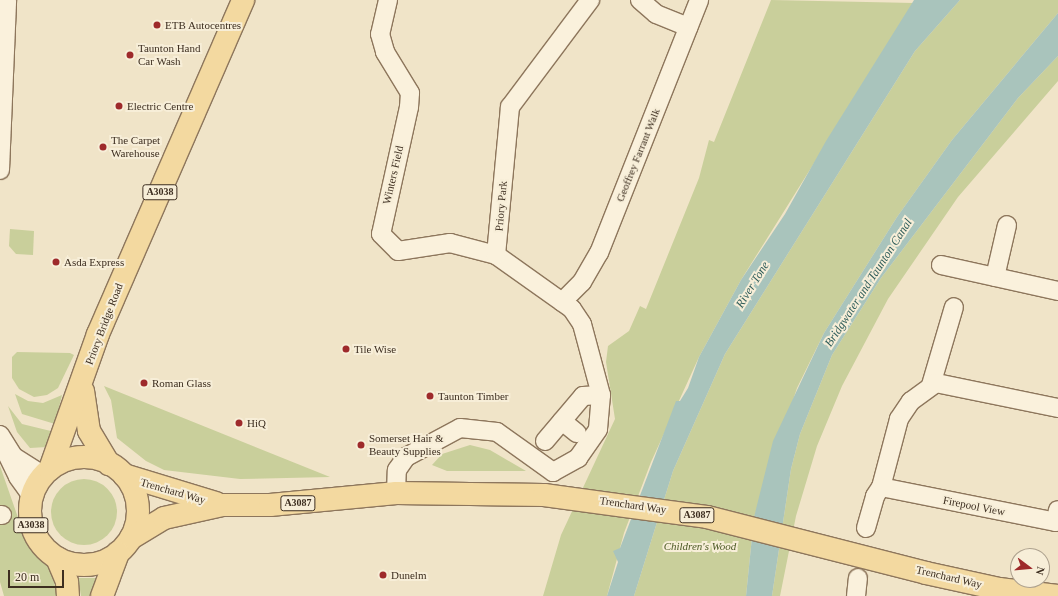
<!DOCTYPE html>
<style>
body{margin:0}
#map{position:relative;width:1058px;height:596px;overflow:hidden;background:#f0e4c8;font-family:Georgia,serif}
div>[style]{position:absolute}
[style*='--x']{left:calc(var(--x)*1px);top:calc(var(--y)*1px);width:calc(var(--w)*1px);rotate:calc(var(--a)*1deg)}
.green>*{inset:0;background:#c9cf9b}
.round{border-radius:50%}
.water>*{inset:0;background:#a9c4bc}
.roads{filter:drop-shadow(1px 0 #8d765c) drop-shadow(-1px 0 #8d765c) drop-shadow(0 1px #8d765c) drop-shadow(0 -1px #8d765c)}
.street>*{height:18px;margin:-9px;padding:0 9px;transform-origin:9px;border-radius:9px;background:#faf1dc}
.primary>*{height:22px;margin:-11px;padding:0 11px;transform-origin:11px;border-radius:11px;background:#f3d9a0}
.primary>.ring{margin:-11px;padding:0;box-sizing:content-box;background:none;border:22px solid #f3d9a0;border-radius:50%}
.dots>*{width:11px;height:11px;translate:-50% -50%;box-sizing:border-box;border:2px solid #f7eed8;border-radius:50%}
span{translate:-50% -50%;white-space:nowrap;text-align:center;line-height:1.15;-webkit-text-stroke:4px #f7eed8;paint-order:stroke}
.shield-label span{padding:1px 3px;background:#f7eed8;border:1px solid;border-radius:3px;-webkit-text-stroke-width:0}
.shield-label{font-size:10px;color:#3d2e20;font-weight:700}
.poi-label{font-size:11px;color:#3d2e20}
.left{translate:0 -50%;text-align:left}
.street-label{font-size:11px;color:#3d2e20}
.park-label{font-size:11px;color:#4d5a26;font-style:italic}
.water-label{font-size:12px;color:#2f5d5a;font-style:italic}
.north{position:absolute;left:1010px;top:548px;width:40px;height:40px;box-sizing:border-box;background:#f7eed8;border:1px solid #ada18e;border-radius:50%;rotate:106deg;font-size:11px;font-weight:700;line-height:16px;text-align:center;color:#3d2e20}
.north::after{content:'';display:block;margin:auto;width:14px;height:18px;background:#9e2a2b;clip-path:polygon(50% 0,100% 100%,50% 72%,0 100%)}
.scale{position:absolute;left:8px;top:570px;width:56px;height:18px;box-sizing:border-box;border:2px solid #3d2e20;border-top:0;padding-left:5px;font-size:12px;line-height:14px;white-space:nowrap;color:#3d2e20;-webkit-text-stroke:3px #f7eed8;paint-order:stroke}
</style>
<div id="map">
<div class="green">
<i style="clip-path:polygon(771px 0,914px 3px,741px 280px,699px 357px,651px 462px,624px 533px,607px 596px,543px 596px,561px 535px,615px 419px,606px 362px,608px 346px,629px 331px,640px 306px,646px 309px,699px 178px,709px 140px,714px 142px)"></i>
<i style="clip-path:polygon(960px 0,1058px 0,1058px 13px,952px 140px,897px 217px,824px 333px,797px 388px,754px 517px,746px 596px,634px 596px,673px 471px,725px 354px,915px 51px)"></i>
<i style="clip-path:polygon(1058px 56px,1058px 81px,958px 197px,888px 299px,842px 386px,817px 446px,796px 516px,780px 596px,772px 596px,791px 469px,800px 434px,832px 355px,881px 278px,967px 165px,1018px 98px)"></i>
<i style="clip-path:polygon(10px 229px,34px 231px,33px 255px,16px 254px,9px 246px)"></i>
<i style="clip-path:polygon(17px 352px,70px 353px,74px 355px,58px 388px,47px 395px,34px 397px,19px 389px,12px 378px,12px 357px)"></i>
<i style="clip-path:polygon(104px 386px,330px 477px,240px 479px,164px 470px,146px 461px,117px 438px,111px 400px)"></i>
<i style="clip-path:polygon(15px 394px,28px 401px,43px 403px,62px 395px,55px 424px,22px 414px)"></i>
<i style="clip-path:polygon(8px 406px,22px 424px,59px 433px,47px 447px,30px 448px,17px 432px)"></i>
<i style="clip-path:polygon(470px 445px,490px 450px,526px 471px,447px 471px,432px 465px,442px 454px)"></i>
<i style="clip-path:polygon(0 466px,22px 529px,50px 569px,58px 596px,4px 596px,0 582px,0 523px,7px 521px,8px 508px,0 505px)"></i>
<i class="round" style="left:51px;top:479px;width:66px;height:66px"></i>
<i style="clip-path:polygon(78px 578px,98px 578px,93px 596px,81px 596px)"></i>
</div>
<div class="water">
<i style="clip-path:polygon(914px 0,960px 0,915px 51px,725px 354px,673px 471px,634px 596px,607px 596px,618px 562px,613px 551px,620px 548px,676px 401px,680px 401px,688px 388px,699px 357px,741px 280px,785px 214px,826px 141px)"></i>
<i style="clip-path:polygon(1058px 13px,1058px 56px,1018px 98px,967px 165px,881px 278px,832px 355px,800px 434px,791px 469px,772px 596px,746px 596px,754px 517px,773px 441px,824px 333px,897px 217px,952px 140px)"></i>
</div>
<div class="roads">
<div class="street">
<i style="--x:388;--y:0;--w:35;--a:103"></i>
<i style="--x:380;--y:34;--w:19;--a:74"></i>
<i style="--x:385;--y:52;--w:48;--a:58.6"></i>
<i style="--x:410;--y:93;--w:14;--a:94"></i>
<i style="--x:409;--y:107;--w:130;--a:102.4"></i>
<i style="--x:381;--y:234;--w:24;--a:45"></i>
<i style="--x:398;--y:251;--w:53;--a:-8.7"></i>
<i style="--x:450;--y:243;--w:48;--a:14.6"></i>
<i style="--x:640;--y:0;--w:21;--a:41"></i>
<i style="--x:656;--y:14;--w:35;--a:22"></i>
<i style="--x:0;--y:170;--w:170;--a:-87.6"></i>
<i style="--x:941;--y:265;--w:120;--a:12.5"></i>
<i style="--x:995;--y:277;--w:53;--a:-77"></i>
<i style="--x:562;--y:302;--w:28;--a:-45"></i>
<i style="--x:582;--y:282;--w:34;--a:-60"></i>
<i style="--x:599;--y:253;--w:272;--a:-68.4"></i>
<i style="--x:931;--y:385;--w:81;--a:-73.6"></i>
<i style="--x:1058;--y:408;--w:125;--a:-168.4"></i>
<i style="--x:936;--y:383;--w:31;--a:144"></i>
<i style="--x:911;--y:401;--w:22;--a:124"></i>
<i style="--x:899;--y:419;--w:70;--a:104.8"></i>
<i style="--x:881;--y:487;--w:178;--a:11.3"></i>
<i style="--x:1056;--y:522;--w:12;--a:-81"></i>
<i style="--x:562;--y:421;--w:19;--a:39"></i>
<i style="--x:0;--y:435;--w:26;--a:58"></i>
<i style="--x:14;--y:457;--w:34;--a:32"></i>
<i style="--x:545;--y:441;--w:59;--a:-49.8"></i>
<i style="--x:583;--y:396;--w:18;--a:-3"></i>
<i style="--x:7;--y:454;--w:25;--a:64"></i>
<i style="--x:18;--y:477;--w:24;--a:54"></i>
<i style="--x:396;--y:493;--w:23;--a:-88"></i>
<i style="--x:397;--y:470;--w:16;--a:-55"></i>
<i style="--x:406;--y:457;--w:61;--a:-28.2"></i>
<i style="--x:460;--y:428;--w:37;--a:6"></i>
<i style="--x:497;--y:432;--w:69;--a:35.5"></i>
<i style="--x:553;--y:472;--w:29;--a:-29"></i>
<i style="--x:578;--y:458;--w:35;--a:-55"></i>
<i style="--x:598;--y:429;--w:34;--a:-85"></i>
<i style="--x:601;--y:395;--w:73;--a:-105"></i>
<i style="--x:582;--y:324;--w:18;--a:-124"></i>
<i style="--x:572;--y:309;--w:93;--a:-144.6"></i>
<i style="--x:496;--y:255;--w:149;--a:-84.6"></i>
<i style="--x:510;--y:107;--w:134;--a:-53.2"></i>
<i style="--x:0;--y:515;--w:2;--a:0"></i>
<i style="--x:866;--y:528;--w:33;--a:-74"></i>
<i style="--x:875;--y:496;--w:11;--a:-56"></i>
<i style="--x:856;--y:596;--w:18;--a:-84"></i>
</div>
<div class="primary">
<i style="--x:83;--y:391;--w:40;--a:81.5"></i>
<i style="--x:89;--y:431;--w:39;--a:59"></i>
<i class="ring" style="left:30px;top:457px;width:86px;height:86px"></i>
<i style="--x:50;--y:469;--w:143;--a:-70.4"></i>
<i style="--x:98;--y:334;--w:364;--a:-66.5"></i>
<i style="--x:124;--y:475;--w:96;--a:16.9"></i>
<i style="--x:131;--y:538;--w:39;--a:-31"></i>
<i style="--x:164;--y:518;--w:60;--a:-12.4"></i>
<i style="--x:223;--y:505;--w:47;--a:0"></i>
<i style="--x:270;--y:505;--w:127;--a:-5.4"></i>
<i style="--x:396;--y:493;--w:148;--a:0.8"></i>
<i style="--x:544;--y:495;--w:164;--a:7.7"></i>
<i style="--x:707;--y:517;--w:226;--a:14.3"></i>
<i style="--x:926;--y:573;--w:75;--a:12.4"></i>
<i style="--x:999;--y:589;--w:59;--a:6.8"></i>
<i style="--x:57;--y:558;--w:26;--a:67"></i>
<i style="--x:67;--y:582;--w:14;--a:86"></i>
<i style="--x:102;--y:596;--w:46;--a:-69.6"></i>
</div>
</div>
<div class="dots">
<i style="left:157px;top:25px;background:#9e2a2b"></i>
<i style="left:130px;top:55px;background:#9e2a2b"></i>
<i style="left:119px;top:106px;background:#9e2a2b"></i>
<i style="left:103px;top:147px;background:#9e2a2b"></i>
<i style="left:56px;top:262px;background:#9e2a2b"></i>
<i style="left:346px;top:349px;background:#9e2a2b"></i>
<i style="left:144px;top:383px;background:#9e2a2b"></i>
<i style="left:430px;top:396px;background:#9e2a2b"></i>
<i style="left:239px;top:423px;background:#9e2a2b"></i>
<i style="left:361px;top:445px;background:#9e2a2b"></i>
<i style="left:383px;top:575px;background:#9e2a2b"></i>
</div>
<div class="shield-label">
<span style="left:160px;top:192px">A3038</span>
<span style="left:298px;top:503px">A3087</span>
<span style="left:697px;top:515px">A3087</span>
<span style="left:31px;top:525px">A3038</span>
</div>
<div class="poi-label">
<span class="left" style="left:165px;top:25px">ETB Autocentres</span>
<span class="left" style="left:138px;top:55px">Taunton Hand<br>Car Wash</span>
<span class="left" style="left:127px;top:106px">Electric Centre</span>
<span class="left" style="left:111px;top:147px">The Carpet<br>Warehouse</span>
<span class="left" style="left:64px;top:262px">Asda Express</span>
<span class="left" style="left:354px;top:349px">Tile Wise</span>
<span class="left" style="left:152px;top:383px">Roman Glass</span>
<span class="left" style="left:438px;top:396px">Taunton Timber</span>
<span class="left" style="left:247px;top:423px">HiQ</span>
<span class="left" style="left:369px;top:445px">Somerset Hair &amp;<br>Beauty Supplies</span>
<span class="left" style="left:391px;top:575px">Dunelm</span>
</div>
<div class="street-label">
<span style="left:638px;top:155px;rotate:-68deg">Geoffrey Farrant Walk</span>
<span style="left:393px;top:175px;rotate:-77deg">Winters Field</span>
<span style="left:501px;top:206px;rotate:-85deg">Priory Park</span>
<span style="left:104px;top:324px;rotate:-69deg">Priory Bridge Road</span>
<span style="left:173px;top:491px;rotate:16deg">Trenchard Way</span>
<span style="left:633px;top:505px;rotate:8deg">Trenchard Way</span>
<span style="left:974px;top:506px;rotate:11deg">Firepool View</span>
<span style="left:949px;top:577px;rotate:13deg">Trenchard Way</span>
</div>
<div class="park-label">
<span style="left:700px;top:546px">Children's Wood</span>
</div>
<div class="water-label">
<span style="left:869px;top:283px;rotate:-57deg">Bridgwater and Taunton Canal</span>
<span style="left:753px;top:285px;rotate:-58deg">River Tone</span>
</div>
<div class="north">N</div>
<div class="scale">20 m</div>
</div>
